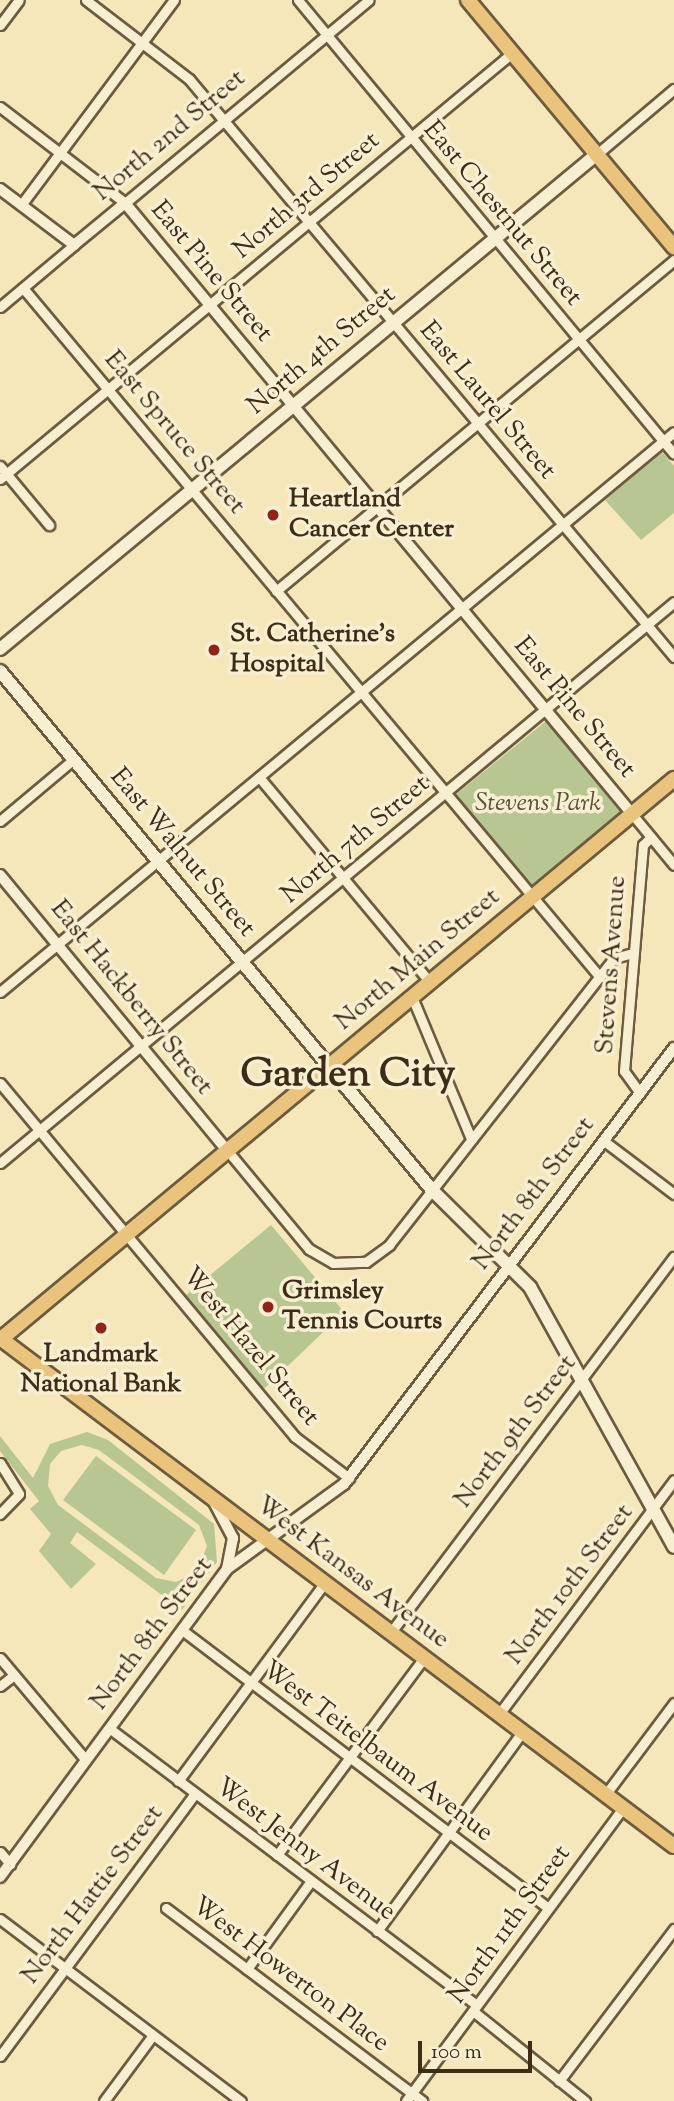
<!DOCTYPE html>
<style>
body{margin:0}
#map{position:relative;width:674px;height:2101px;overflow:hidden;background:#f5e7b9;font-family:"Sorts Mill Goudy",serif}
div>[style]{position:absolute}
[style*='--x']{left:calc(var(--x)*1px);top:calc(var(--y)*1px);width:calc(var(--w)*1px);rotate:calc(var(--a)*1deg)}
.green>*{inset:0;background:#b8c692}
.roads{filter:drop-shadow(2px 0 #6c5b3f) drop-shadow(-2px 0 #6c5b3f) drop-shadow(0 2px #6c5b3f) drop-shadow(0 -2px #6c5b3f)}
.minor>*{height:9px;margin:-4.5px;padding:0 4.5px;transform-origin:4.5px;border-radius:4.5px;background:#f8efd2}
.tertiary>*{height:10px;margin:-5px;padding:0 5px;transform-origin:5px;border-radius:5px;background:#f8efd2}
.secondary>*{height:12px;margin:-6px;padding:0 6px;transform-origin:6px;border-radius:6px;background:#f8efd2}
.primary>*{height:14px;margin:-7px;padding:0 7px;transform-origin:7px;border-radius:7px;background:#eac47c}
.dots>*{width:19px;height:19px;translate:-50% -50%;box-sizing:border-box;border:4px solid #f8efd2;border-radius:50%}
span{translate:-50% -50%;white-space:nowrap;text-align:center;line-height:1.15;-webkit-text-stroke:7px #f8efd2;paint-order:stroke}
.street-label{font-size:26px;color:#3e2c16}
.poi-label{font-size:26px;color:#3e2c16;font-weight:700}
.left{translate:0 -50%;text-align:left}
.park-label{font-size:26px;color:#5c5235;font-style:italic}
.town-label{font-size:40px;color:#3e2c16;font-weight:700}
.scale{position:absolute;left:418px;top:2041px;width:114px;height:32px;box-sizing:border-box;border:4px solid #3e2c16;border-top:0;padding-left:9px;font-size:21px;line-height:24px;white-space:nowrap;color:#3e2c16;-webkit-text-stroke:5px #f8efd2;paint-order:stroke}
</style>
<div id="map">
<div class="green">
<i style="clip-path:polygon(662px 452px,674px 466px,674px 513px,641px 540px,605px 500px)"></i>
<i style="clip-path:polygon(546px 721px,621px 813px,529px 888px,454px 796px)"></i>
<i style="clip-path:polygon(271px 1225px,344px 1312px,264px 1389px,186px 1295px)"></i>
<i style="clip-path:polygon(evenodd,87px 1432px,108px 1440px,214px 1524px,217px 1562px,199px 1586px,178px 1594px,188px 1602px,182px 1610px,77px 1532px,70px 1543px,96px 1564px,71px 1589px,39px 1551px,51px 1534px,30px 1509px,39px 1501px,0 1451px,0 1436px,33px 1478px,50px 1444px,87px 1432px,82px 1445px,99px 1450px,199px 1525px,207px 1546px,197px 1572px,176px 1582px,156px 1578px,58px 1505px,48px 1486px,50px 1464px,61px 1451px,82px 1445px)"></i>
<i style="clip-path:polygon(96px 1456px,196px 1530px,164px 1575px,63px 1500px)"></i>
</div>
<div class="roads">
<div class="minor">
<i style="--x:86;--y:0;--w:130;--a:37.5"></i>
<i style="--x:189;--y:79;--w:755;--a:50"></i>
<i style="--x:298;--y:0;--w:589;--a:50.37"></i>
<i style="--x:0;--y:25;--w:31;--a:-53"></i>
<i style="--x:0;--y:107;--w:158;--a:37.5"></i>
<i style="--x:125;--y:203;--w:317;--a:-39.8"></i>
<i style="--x:597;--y:154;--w:101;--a:-40.2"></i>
<i style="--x:21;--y:205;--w:256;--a:-53.3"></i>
<i style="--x:23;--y:288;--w:899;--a:50.06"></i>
<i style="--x:0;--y:307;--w:97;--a:-40"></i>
<i style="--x:0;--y:466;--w:77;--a:50.3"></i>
<i style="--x:0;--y:479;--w:666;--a:-39.76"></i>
<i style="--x:276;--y:591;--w:518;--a:-39.75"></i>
<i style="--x:259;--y:777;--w:267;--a:50.2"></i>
<i style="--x:632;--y:814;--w:66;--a:50.5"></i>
<i style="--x:0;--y:821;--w:97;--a:-40"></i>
<i style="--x:0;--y:992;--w:876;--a:-39.72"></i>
<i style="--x:412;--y:997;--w:154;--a:67.4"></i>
<i style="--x:0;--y:1083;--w:461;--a:50.2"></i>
<i style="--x:295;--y:1437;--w:68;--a:37.2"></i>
<i style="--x:640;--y:1093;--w:27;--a:-126"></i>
<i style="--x:624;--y:1071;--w:227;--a:-85.2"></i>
<i style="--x:643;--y:845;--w:11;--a:-45"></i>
<i style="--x:604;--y:1141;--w:88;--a:37.1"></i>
<i style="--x:227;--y:1150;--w:129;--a:50.4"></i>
<i style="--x:309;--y:1249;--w:28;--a:30"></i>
<i style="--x:333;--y:1263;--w:33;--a:-2"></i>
<i style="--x:366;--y:1262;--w:29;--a:-36"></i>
<i style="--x:389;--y:1245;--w:365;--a:-51.9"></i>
<i style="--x:614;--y:958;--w:20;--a:-15"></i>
<i style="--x:0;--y:1163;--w:877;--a:-39.77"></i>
<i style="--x:0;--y:1463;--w:36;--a:58"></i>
<i style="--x:19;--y:1494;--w:28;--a:134"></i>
<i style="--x:182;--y:1630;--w:458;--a:37.2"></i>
<i style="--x:391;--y:1632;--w:470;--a:-53"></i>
<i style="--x:0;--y:1658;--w:133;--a:49.9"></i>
<i style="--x:0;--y:1686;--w:18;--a:-38"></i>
<i style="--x:499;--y:1714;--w:292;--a:-53.2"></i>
<i style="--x:109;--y:1728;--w:458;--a:37"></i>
<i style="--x:178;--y:1781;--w:247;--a:-53.5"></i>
<i style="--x:605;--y:1795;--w:115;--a:-53.1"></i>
<i style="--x:0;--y:1852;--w:16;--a:50"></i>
<i style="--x:277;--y:1855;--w:246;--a:-53.3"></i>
<i style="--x:166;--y:1908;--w:321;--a:37"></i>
<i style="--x:0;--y:1919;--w:302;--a:37.1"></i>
<i style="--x:377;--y:1931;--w:246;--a:-53.9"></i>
<i style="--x:247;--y:1969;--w:109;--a:-54"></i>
<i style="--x:473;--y:2011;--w:144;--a:38.8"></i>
<i style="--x:0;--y:2056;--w:327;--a:-53.4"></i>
<i style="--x:559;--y:2081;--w:191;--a:-52.9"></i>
<i style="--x:104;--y:2101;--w:82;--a:-53.4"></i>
<i style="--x:406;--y:2101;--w:365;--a:-53.5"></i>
</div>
<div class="tertiary">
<i style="--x:0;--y:189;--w:93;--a:37.1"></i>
<i style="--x:74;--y:245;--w:66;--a:-39.5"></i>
<i style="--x:125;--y:203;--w:794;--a:50.31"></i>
<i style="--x:0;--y:875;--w:357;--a:50.5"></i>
<i style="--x:214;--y:1502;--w:41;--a:62.2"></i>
<i style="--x:233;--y:1538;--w:31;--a:101"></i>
<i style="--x:0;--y:1877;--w:383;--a:-53.6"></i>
<i style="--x:227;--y:1569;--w:145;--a:-36"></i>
<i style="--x:344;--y:1484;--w:547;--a:-52.88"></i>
</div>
<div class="secondary">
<i style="--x:0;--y:649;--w:776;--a:-39.66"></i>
<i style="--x:0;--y:671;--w:675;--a:50.23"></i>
<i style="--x:432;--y:1190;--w:138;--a:44.7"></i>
<i style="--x:530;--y:1287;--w:297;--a:61"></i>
</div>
<div class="primary">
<i style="--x:468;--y:0;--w:322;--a:50.2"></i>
<i style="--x:0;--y:1338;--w:844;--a:37.01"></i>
<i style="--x:1;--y:1339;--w:876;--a:-39.76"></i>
</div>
</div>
<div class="dots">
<i style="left:273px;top:515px;background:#8f2418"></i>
<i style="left:214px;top:650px;background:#8f2418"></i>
<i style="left:268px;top:1307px;background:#8f2418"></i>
<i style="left:101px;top:1328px;background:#8f2418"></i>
</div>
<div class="street-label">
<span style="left:170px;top:136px;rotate:-40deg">North 2nd Street</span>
<span style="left:307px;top:196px;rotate:-40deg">North 3rd Street</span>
<span style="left:502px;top:214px;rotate:50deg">East Chestnut Street</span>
<span style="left:211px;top:272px;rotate:50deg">East Pine Street</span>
<span style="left:322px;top:351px;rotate:-40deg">North 4th Street</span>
<span style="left:487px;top:401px;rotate:50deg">East Laurel Street</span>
<span style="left:174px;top:433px;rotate:50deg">East Spruce Street</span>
<span style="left:574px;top:708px;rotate:50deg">East Pine Street</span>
<span style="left:356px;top:840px;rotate:-40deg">North 7th Street</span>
<span style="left:182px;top:853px;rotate:50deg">East Walnut Street</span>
<span style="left:418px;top:960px;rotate:-40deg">North Main Street</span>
<span style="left:612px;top:965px;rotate:-86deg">Stevens Avenue</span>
<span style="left:131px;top:998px;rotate:51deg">East Hackberry Street</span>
<span style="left:534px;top:1194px;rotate:-53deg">North 8th Street</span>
<span style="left:250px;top:1347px;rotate:50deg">West Hazel Street</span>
<span style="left:516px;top:1432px;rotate:-53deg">North 9th Street</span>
<span style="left:352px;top:1573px;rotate:37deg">West Kansas Avenue</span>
<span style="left:570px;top:1585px;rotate:-53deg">North 10th Street</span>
<span style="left:152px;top:1634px;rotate:-53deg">North 8th Street</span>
<span style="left:377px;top:1752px;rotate:37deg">West Teitelbaum Avenue</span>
<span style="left:305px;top:1850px;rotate:37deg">West Jenny Avenue</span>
<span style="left:93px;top:1895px;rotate:-53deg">North Hattie Street</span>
<span style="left:510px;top:1925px;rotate:-54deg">North 11th Street</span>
<span style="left:290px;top:1975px;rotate:37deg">West Howerton Place</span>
</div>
<div class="poi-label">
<span class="left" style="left:289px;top:515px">Heartland<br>Cancer Center</span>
<span class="left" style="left:230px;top:650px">St. Catherine's<br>Hospital</span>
<span class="left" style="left:282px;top:1307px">Grimsley<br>Tennis Courts</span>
<span style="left:101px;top:1370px">Landmark<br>National Bank</span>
</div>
<div class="park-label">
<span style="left:538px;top:804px">Stevens Park</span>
</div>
<div class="town-label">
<span style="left:348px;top:1076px">Garden City</span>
</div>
<div class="scale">100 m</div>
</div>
